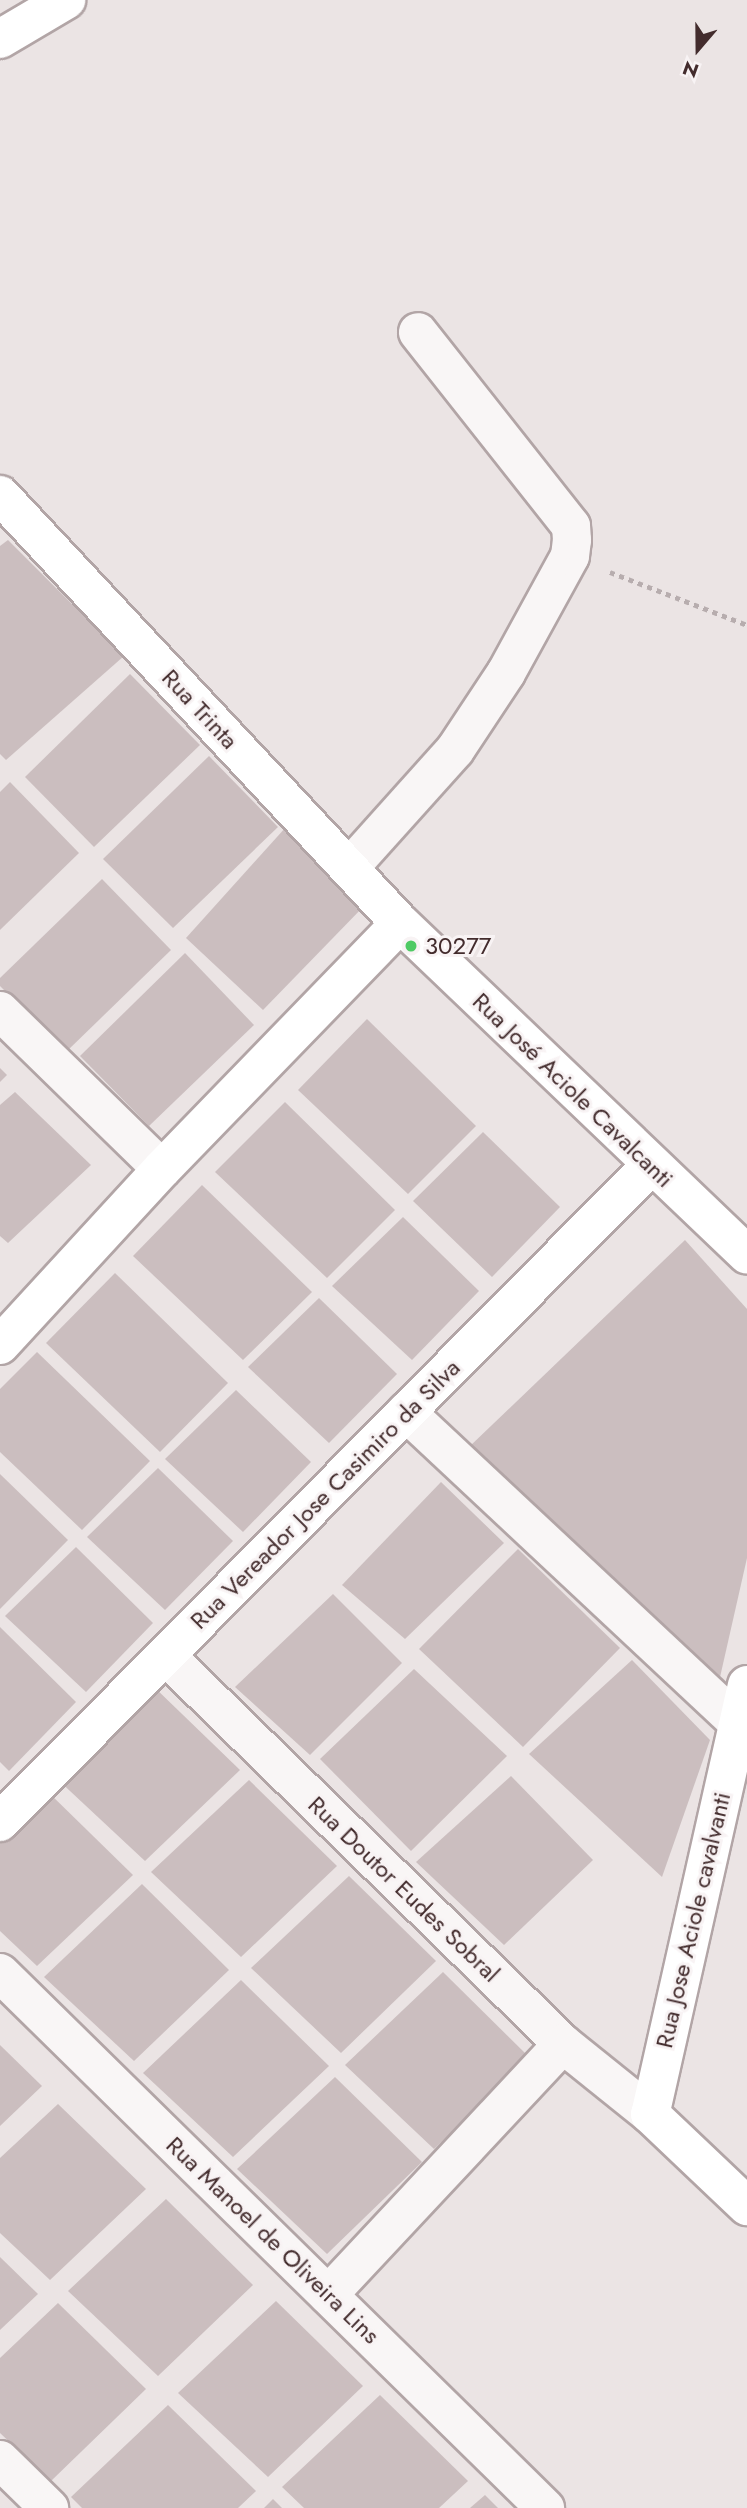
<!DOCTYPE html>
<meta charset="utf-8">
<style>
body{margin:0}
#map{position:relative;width:747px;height:2508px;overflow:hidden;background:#ebe4e4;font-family:Jost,sans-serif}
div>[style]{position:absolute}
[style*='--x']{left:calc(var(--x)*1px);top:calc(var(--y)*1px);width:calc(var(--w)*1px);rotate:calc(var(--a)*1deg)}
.building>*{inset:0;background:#cbbebf}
.path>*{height:4.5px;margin-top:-2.25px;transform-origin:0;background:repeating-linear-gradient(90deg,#b7adae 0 5px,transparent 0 10px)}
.roads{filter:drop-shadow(2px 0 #b2a5a6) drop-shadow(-2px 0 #b2a5a6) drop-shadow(0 2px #b2a5a6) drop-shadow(0 -2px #b2a5a6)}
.street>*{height:38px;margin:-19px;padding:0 19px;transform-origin:19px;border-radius:19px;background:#f9f6f6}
.secondary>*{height:38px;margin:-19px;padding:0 19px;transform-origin:19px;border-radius:19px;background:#fff}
.dots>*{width:19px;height:19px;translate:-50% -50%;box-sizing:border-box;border:4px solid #f8f3f4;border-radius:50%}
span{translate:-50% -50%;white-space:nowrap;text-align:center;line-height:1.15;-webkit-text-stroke:6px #f8f3f4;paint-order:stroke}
.street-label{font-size:24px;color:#432c2d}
.poi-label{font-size:24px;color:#432c2d}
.left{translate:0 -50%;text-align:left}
.north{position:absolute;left:663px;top:14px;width:70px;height:70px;-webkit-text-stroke:5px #f8f3f4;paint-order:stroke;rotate:200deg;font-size:19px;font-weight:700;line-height:28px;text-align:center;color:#432c2d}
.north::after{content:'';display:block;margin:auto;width:24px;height:32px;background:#432c2d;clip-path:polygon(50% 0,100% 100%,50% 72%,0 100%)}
</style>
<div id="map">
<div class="building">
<i style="clip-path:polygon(8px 540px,124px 656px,6px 760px,0 754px,0 546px)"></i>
<i style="clip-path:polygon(130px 674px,200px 745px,94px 847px,25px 777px)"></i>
<i style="clip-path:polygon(209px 756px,278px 827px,173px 928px,103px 859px)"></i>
<i style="clip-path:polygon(10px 782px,79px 853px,0 930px,0 792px)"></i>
<i style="clip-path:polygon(286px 827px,365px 905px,263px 1010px,186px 938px)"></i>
<i style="clip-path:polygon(102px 879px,171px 950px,66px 1052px,0 986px,0 978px)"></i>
<i style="clip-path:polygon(185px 953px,254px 1025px,149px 1126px,80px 1056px)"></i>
<i style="clip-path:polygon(367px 1019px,476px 1126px,408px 1194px,298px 1090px)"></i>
<i style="clip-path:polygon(0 1068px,7px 1075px,0 1082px)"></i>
<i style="clip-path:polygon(15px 1092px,91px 1165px,8px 1243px,0 1236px,0 1105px)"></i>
<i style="clip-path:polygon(285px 1102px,395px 1210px,327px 1278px,215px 1172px)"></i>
<i style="clip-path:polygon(483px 1132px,560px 1207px,492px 1277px,413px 1201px)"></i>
<i style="clip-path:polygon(202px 1185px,312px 1292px,243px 1360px,133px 1256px)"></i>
<i style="clip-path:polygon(403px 1217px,479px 1291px,412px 1360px,332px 1286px)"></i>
<i style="clip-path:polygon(685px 1240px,747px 1309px,747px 1558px,718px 1686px,469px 1447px)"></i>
<i style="clip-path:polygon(115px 1273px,228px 1383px,160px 1452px,46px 1343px)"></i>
<i style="clip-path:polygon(319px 1298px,397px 1374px,329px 1443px,248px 1367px)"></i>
<i style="clip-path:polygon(37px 1352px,150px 1461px,82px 1530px,0 1452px,0 1389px)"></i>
<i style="clip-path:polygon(236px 1390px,311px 1462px,243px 1532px,165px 1459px)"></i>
<i style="clip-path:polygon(158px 1468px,233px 1541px,165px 1610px,87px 1537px)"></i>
<i style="clip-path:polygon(0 1474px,68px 1540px,0 1609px)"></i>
<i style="clip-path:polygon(441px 1482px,504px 1543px,405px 1639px,342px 1585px)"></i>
<i style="clip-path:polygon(76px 1547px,153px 1623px,86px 1692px,5px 1616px)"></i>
<i style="clip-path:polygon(518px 1549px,620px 1648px,523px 1747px,419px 1649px)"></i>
<i style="clip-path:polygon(333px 1594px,402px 1663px,310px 1755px,235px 1687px)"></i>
<i style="clip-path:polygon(0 1627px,76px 1702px,9px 1771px,0 1762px)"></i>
<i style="clip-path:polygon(632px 1660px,710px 1740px,662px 1877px,529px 1754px)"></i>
<i style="clip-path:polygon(414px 1669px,507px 1756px,411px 1851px,320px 1759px)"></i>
<i style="clip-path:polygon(152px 1685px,240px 1770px,145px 1861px,55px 1777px)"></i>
<i style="clip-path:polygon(511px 1776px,593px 1860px,504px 1945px,416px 1862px)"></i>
<i style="clip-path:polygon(249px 1780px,337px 1866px,241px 1957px,151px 1872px)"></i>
<i style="clip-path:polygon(45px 1789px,133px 1875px,37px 1966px,0 1931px,0 1832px)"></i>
<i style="clip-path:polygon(349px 1876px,436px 1961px,341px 2053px,251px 1968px)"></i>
<i style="clip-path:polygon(142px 1884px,229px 1970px,134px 2061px,44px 1977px)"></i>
<i style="clip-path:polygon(443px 1972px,530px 2058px,434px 2149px,345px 2065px)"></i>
<i style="clip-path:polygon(241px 1980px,329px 2066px,233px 2157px,143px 2073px)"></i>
<i style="clip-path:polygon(0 2045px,42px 2086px,0 2126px)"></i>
<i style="clip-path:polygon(335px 2077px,422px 2162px,327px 2254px,237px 2169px)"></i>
<i style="clip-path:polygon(58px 2104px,146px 2189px,50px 2280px,0 2233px,0 2158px)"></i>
<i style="clip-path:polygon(166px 2199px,253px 2285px,158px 2376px,68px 2291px)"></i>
<i style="clip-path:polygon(0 2257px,38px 2294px,0 2330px)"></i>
<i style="clip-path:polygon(276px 2301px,363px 2386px,268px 2477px,178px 2393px)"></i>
<i style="clip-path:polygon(58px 2303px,146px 2389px,51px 2481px,0 2433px,0 2358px)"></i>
<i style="clip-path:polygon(380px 2395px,468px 2481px,439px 2508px,304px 2508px,282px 2487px)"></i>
<i style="clip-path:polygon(168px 2405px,256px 2491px,238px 2508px,82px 2508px,71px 2497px)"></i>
<i style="clip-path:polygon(485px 2495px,498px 2508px,470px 2508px)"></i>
<i style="clip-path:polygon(273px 2499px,282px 2508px,264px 2508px)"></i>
</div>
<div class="path">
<i style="--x:610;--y:572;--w:147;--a:21.1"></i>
</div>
<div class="roads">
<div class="street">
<i style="--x:350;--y:867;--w:157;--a:-48.1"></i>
<i style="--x:455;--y:750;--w:92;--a:-56.5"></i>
<i style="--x:506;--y:673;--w:133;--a:-61.3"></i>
<i style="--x:570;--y:556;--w:16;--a:-83"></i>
<i style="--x:572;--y:540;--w:14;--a:-94"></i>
<i style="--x:571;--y:526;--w:247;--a:-128.3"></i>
<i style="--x:0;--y:1011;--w:226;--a:44.3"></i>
<i style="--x:406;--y:1412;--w:467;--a:43.1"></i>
<i style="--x:165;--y:1655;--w:557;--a:44.34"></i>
<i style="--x:563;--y:2044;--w:112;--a:38.8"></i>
<i style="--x:0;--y:1973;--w:764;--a:44.47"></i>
<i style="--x:328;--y:2295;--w:344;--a:-46.9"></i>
<i style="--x:0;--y:2460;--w:69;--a:44.4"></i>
</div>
<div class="secondary">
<i style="--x:0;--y:39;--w:77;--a:-30.6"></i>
<i style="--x:0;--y:495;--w:586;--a:46.94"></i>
<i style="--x:400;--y:923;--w:480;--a:43.7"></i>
<i style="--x:0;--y:1345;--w:239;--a:-47.4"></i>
<i style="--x:162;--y:1169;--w:342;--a:-45.9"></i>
<i style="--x:747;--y:1685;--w:440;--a:102.7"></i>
<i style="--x:650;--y:2114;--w:134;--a:43.5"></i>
<i style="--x:0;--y:1822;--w:925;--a:-45.26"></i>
</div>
</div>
<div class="dots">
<i style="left:411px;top:946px;background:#4fca64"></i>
</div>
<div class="street-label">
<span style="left:200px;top:709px;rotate:47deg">Rua Trinta</span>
<span style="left:573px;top:1090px;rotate:44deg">Rua José Aciole Cavalcanti</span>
<span style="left:325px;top:1494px;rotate:-45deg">Rua Vereador Jose Casimiro da Silva</span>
<span style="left:404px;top:1889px;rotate:44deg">Rua Doutor Eudes Sobral</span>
<span style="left:693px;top:1920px;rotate:-77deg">Rua Jose Aciole cavalvanti</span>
<span style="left:273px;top:2240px;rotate:44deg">Rua Manoel de Oliveira Lins</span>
</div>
<div class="poi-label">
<span class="left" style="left:425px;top:946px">30277</span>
</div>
<div class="north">N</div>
</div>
